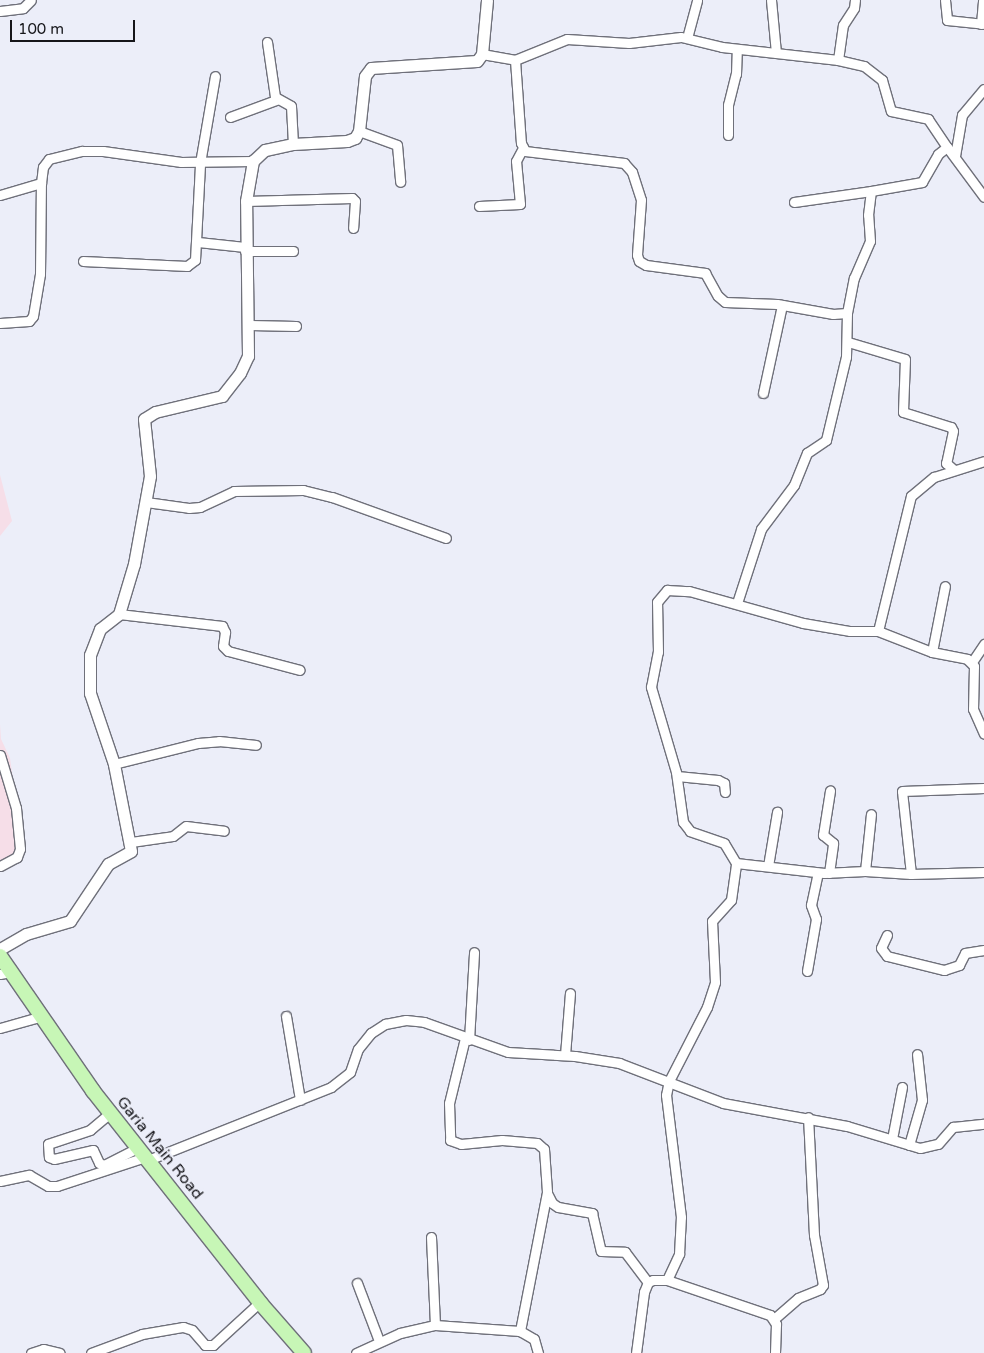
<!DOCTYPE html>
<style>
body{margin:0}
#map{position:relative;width:984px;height:1353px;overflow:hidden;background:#eceef9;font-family:"Varela Round",sans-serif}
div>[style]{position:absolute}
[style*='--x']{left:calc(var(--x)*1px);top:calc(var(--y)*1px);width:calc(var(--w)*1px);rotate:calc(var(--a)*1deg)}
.education>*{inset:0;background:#f6dee8}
.roads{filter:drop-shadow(1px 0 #6f707a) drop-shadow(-1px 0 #6f707a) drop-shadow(0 1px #6f707a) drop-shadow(0 -1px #6f707a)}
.minor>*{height:9px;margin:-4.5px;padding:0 4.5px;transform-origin:4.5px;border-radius:4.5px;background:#fff}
.tertiary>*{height:11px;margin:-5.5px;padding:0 5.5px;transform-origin:5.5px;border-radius:5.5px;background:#fff}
.primary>*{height:14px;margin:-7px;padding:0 7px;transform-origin:7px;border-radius:7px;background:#c7f6b6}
span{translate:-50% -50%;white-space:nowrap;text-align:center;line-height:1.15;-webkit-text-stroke:4px #eceef9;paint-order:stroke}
.street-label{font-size:16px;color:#16161a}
.scale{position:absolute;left:10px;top:20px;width:125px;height:22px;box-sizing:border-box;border:2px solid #16161a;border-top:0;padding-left:6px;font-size:15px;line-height:18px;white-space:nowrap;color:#16161a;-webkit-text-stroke:4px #eceef9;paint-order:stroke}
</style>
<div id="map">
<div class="education">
<i style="clip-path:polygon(0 475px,12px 521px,0 536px)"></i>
<i style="clip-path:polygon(0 724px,1px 739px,10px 758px,24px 856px,0 870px)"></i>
</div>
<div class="roads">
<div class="minor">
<i style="--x:771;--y:0;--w:53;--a:84.6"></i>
<i style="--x:945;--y:0;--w:20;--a:84"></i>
<i style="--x:947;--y:20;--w:37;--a:6"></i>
<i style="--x:0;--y:11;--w:23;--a:-7"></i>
<i style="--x:23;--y:8;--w:11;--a:-45"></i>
<i style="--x:981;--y:24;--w:24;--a:-85"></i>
<i style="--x:687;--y:38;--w:39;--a:-75"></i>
<i style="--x:267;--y:42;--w:56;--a:81.7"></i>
<i style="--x:275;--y:97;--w:18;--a:29"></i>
<i style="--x:291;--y:106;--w:38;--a:87"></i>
<i style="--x:482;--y:54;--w:34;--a:10"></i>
<i style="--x:515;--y:60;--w:83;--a:85.9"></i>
<i style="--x:521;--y:143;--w:9;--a:63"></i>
<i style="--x:525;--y:151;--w:100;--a:6.9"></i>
<i style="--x:624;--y:163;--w:12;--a:48"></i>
<i style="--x:632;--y:172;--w:29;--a:72"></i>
<i style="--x:641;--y:200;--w:55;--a:94.2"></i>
<i style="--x:637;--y:255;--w:6;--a:72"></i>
<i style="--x:639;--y:261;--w:8;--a:30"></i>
<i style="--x:646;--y:265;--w:60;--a:7.7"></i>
<i style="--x:705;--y:273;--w:26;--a:61"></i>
<i style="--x:718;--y:296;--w:9;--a:41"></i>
<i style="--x:725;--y:302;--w:52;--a:2.2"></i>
<i style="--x:777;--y:304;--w:57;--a:10.1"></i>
<i style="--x:833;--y:314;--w:14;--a:-4"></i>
<i style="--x:847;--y:313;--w:36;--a:-79"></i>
<i style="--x:854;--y:278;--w:40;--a:-66.6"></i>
<i style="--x:870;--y:241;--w:26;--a:-94"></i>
<i style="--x:868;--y:215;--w:24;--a:-83"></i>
<i style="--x:871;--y:191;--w:52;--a:-10"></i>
<i style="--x:922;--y:182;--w:32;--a:-60"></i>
<i style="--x:938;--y:154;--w:11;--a:-38"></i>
<i style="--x:947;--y:147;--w:62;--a:53.5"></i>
<i style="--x:515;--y:60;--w:56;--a:-22"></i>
<i style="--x:567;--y:39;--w:62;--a:3.7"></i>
<i style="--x:629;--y:43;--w:52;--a:-6.6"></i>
<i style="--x:681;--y:37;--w:42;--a:13.7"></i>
<i style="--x:722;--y:47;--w:117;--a:6.4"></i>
<i style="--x:838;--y:60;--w:27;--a:13"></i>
<i style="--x:864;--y:66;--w:23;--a:38"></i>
<i style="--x:882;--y:80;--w:32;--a:74"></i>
<i style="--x:891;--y:111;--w:38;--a:12"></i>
<i style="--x:928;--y:119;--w:34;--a:56"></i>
<i style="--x:838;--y:60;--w:35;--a:-82"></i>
<i style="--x:843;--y:25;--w:20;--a:-57"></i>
<i style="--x:854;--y:8;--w:8;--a:-83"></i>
<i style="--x:230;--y:117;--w:49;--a:-20.3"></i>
<i style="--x:359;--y:131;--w:40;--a:20.2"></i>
<i style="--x:397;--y:145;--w:37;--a:85"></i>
<i style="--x:728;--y:135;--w:30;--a:-90"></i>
<i style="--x:728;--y:105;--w:32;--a:-76"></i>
<i style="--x:736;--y:74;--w:25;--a:-88"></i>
<i style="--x:955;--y:156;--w:42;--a:-80.3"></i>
<i style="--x:962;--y:115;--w:34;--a:-50"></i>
<i style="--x:0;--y:195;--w:43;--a:-16.3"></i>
<i style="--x:246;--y:201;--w:106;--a:-1.6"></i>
<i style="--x:352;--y:198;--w:4;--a:45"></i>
<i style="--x:355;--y:201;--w:27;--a:94"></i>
<i style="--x:794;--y:202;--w:78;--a:-8.1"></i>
<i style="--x:479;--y:206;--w:41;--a:-2.8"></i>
<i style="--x:520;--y:204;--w:43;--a:-95.3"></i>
<i style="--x:516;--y:161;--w:15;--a:-62"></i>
<i style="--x:198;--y:242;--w:47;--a:6.1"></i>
<i style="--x:245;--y:251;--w:48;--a:0"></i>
<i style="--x:83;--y:261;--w:104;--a:2.8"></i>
<i style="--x:187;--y:266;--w:10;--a:-37"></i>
<i style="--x:195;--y:260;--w:97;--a:-87"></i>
<i style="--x:200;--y:163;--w:88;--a:-80.2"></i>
<i style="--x:0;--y:323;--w:29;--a:-4"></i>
<i style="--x:29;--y:321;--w:6;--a:-51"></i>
<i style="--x:33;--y:316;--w:43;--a:-80.5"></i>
<i style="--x:40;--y:274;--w:91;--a:-89.4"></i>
<i style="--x:41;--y:183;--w:16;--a:-83"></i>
<i style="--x:43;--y:167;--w:10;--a:-53"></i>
<i style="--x:49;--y:159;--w:34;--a:-14"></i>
<i style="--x:82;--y:151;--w:21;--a:0"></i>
<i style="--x:103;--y:151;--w:79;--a:8"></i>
<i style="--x:181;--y:162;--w:72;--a:-0.8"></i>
<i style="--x:250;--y:325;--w:46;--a:1.2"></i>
<i style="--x:848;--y:342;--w:59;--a:16.6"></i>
<i style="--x:905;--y:359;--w:53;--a:92.2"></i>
<i style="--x:903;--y:412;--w:50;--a:17.4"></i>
<i style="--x:951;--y:427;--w:4;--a:63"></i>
<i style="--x:953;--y:431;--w:33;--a:102"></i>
<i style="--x:946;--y:463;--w:9;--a:41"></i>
<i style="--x:763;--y:393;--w:90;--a:-77.8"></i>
<i style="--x:146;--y:502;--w:43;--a:7.9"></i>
<i style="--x:189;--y:508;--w:11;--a:-5"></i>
<i style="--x:200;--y:507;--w:38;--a:-25"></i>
<i style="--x:234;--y:491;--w:69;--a:-0.8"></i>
<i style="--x:303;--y:490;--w:30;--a:14"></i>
<i style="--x:332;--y:497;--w:121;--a:19.8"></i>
<i style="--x:737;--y:603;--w:78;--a:-72"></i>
<i style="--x:761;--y:529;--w:55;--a:-53.1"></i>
<i style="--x:794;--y:485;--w:35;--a:-68"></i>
<i style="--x:807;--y:453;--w:23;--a:-34"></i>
<i style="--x:826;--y:440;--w:85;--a:-76.5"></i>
<i style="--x:846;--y:357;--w:44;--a:-88.7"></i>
<i style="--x:119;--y:614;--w:104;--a:6.6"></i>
<i style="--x:222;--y:626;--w:7;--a:63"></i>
<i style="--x:225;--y:632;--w:14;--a:98"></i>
<i style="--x:223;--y:646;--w:7;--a:45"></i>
<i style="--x:228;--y:651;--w:74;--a:14.8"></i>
<i style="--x:878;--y:631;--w:139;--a:-76.3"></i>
<i style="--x:911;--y:496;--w:30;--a:-40"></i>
<i style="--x:934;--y:477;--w:52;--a:-17.7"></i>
<i style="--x:932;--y:652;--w:67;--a:-78.9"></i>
<i style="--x:972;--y:662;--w:22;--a:-56"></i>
<i style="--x:0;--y:755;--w:55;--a:73.2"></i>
<i style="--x:16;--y:808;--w:41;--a:84.4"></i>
<i style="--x:20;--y:849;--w:9;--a:111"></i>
<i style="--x:17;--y:857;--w:19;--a:152"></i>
<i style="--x:114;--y:764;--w:87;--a:-14"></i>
<i style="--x:198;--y:743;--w:21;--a:-5"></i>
<i style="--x:219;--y:741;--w:37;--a:6"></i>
<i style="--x:677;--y:776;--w:41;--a:5.6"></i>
<i style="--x:718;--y:780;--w:7;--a:27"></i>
<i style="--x:724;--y:783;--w:9;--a:84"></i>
<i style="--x:131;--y:842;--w:42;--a:-8.1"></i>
<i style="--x:173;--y:836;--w:16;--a:-38"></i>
<i style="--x:186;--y:826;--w:38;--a:7"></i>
<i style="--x:736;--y:863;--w:89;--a:6.5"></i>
<i style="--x:824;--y:873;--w:41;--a:-2.8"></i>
<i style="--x:865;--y:871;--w:46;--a:3.7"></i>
<i style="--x:911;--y:874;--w:73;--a:-1.6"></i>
<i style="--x:768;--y:866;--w:55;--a:-80.5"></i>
<i style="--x:865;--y:871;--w:57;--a:-84"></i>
<i style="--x:829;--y:873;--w:30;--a:-82"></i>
<i style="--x:833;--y:843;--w:13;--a:-141"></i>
<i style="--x:823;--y:835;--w:45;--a:-81"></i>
<i style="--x:911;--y:874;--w:83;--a:-96.2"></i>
<i style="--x:902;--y:791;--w:82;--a:-2.1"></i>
<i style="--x:887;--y:935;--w:14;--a:115"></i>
<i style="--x:881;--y:948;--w:10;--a:53"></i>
<i style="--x:887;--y:956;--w:59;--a:13.8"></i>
<i style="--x:944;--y:970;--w:16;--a:-18"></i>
<i style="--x:959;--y:965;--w:13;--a:-63"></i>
<i style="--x:965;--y:953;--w:19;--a:-9"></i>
<i style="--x:807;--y:971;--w:53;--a:-80.2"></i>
<i style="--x:816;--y:919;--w:15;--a:-110"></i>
<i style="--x:811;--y:905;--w:33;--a:-78"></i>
<i style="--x:0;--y:974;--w:10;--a:-11"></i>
<i style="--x:286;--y:1016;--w:85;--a:80.5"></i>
<i style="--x:0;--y:1028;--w:41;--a:-15.8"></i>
<i style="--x:465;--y:1038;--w:67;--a:103.8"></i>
<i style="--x:449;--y:1103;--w:37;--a:88"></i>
<i style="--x:450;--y:1140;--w:12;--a:20"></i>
<i style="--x:461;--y:1144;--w:41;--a:-5.6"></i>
<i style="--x:502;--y:1140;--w:35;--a:5"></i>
<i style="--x:537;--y:1143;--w:9;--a:41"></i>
<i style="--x:544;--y:1149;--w:43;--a:86"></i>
<i style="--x:547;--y:1192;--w:142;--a:101"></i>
<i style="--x:469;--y:1040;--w:88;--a:-86.7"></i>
<i style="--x:565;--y:1055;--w:62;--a:-85.4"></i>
<i style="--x:110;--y:1113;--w:26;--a:140"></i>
<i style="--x:90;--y:1130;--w:44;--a:161.6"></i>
<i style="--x:48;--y:1144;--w:13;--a:86"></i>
<i style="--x:49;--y:1157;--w:5;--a:22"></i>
<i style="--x:54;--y:1159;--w:40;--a:-13"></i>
<i style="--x:93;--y:1150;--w:14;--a:65"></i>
<i style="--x:99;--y:1163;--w:5;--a:22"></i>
<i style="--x:104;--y:1165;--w:38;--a:-27"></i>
<i style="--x:892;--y:1139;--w:53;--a:-79.1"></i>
<i style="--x:909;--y:1145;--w:47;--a:-73.9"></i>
<i style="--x:922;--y:1100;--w:46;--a:-96.2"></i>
<i style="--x:148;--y:1160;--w:197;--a:-21.7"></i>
<i style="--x:331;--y:1087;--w:24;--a:-38"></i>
<i style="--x:350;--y:1072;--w:24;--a:-71"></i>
<i style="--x:358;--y:1049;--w:21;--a:-51"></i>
<i style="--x:371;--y:1033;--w:17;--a:-33"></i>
<i style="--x:385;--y:1024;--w:21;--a:-11"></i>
<i style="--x:406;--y:1020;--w:18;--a:6"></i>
<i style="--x:424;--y:1022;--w:89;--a:19.7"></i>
<i style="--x:508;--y:1052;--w:67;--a:3.4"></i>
<i style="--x:575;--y:1056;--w:45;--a:9"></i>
<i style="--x:619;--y:1063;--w:111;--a:21"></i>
<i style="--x:723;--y:1103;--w:126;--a:10.5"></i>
<i style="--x:847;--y:1126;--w:76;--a:16.8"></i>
<i style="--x:920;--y:1148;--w:18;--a:-13"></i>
<i style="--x:938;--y:1144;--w:23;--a:-49"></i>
<i style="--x:953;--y:1127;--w:31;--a:-6"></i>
<i style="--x:0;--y:1181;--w:30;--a:-12"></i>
<i style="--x:29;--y:1175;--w:22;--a:30"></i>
<i style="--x:48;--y:1186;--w:9;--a:0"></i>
<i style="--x:57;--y:1186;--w:93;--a:-18.2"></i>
<i style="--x:547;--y:1193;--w:11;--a:63"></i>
<i style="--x:552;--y:1203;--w:7;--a:34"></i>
<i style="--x:558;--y:1207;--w:35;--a:10"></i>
<i style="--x:592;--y:1213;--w:39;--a:77"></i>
<i style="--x:601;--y:1251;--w:24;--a:2"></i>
<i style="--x:625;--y:1252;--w:38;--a:53"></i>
<i style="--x:431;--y:1237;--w:88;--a:87.4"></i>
<i style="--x:667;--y:1280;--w:29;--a:-65"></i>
<i style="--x:679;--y:1254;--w:37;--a:-87"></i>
<i style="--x:681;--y:1217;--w:123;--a:-97"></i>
<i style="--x:666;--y:1095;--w:14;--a:-78"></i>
<i style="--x:669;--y:1081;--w:83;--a:-62.8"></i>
<i style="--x:707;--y:1007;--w:26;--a:-72"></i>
<i style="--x:715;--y:982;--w:61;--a:-92.8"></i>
<i style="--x:712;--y:921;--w:28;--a:-48"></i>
<i style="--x:731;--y:900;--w:37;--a:-82"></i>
<i style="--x:736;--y:863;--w:23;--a:-121"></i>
<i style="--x:724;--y:843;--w:36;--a:-161"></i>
<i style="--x:690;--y:831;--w:11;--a:-128"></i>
<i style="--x:683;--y:822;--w:50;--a:-98"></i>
<i style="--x:676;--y:772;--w:89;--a:-106.4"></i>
<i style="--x:651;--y:687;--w:36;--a:-79"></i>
<i style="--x:658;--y:652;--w:50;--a:-91.1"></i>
<i style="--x:657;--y:602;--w:16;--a:-50"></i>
<i style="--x:667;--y:590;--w:22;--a:3"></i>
<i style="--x:689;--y:591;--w:118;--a:15.7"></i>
<i style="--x:803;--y:623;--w:48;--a:9.7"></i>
<i style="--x:850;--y:631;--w:28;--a:0"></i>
<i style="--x:878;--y:631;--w:58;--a:21.3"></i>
<i style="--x:932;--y:652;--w:36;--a:11"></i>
<i style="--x:967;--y:659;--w:10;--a:45"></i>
<i style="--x:974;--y:666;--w:43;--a:91.3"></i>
<i style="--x:973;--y:709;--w:27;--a:66"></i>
<i style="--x:357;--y:1283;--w:62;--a:69.2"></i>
<i style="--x:774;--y:1319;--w:32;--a:-41"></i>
<i style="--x:798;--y:1298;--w:24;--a:-22"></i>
<i style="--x:820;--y:1289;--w:5;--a:-53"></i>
<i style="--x:823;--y:1285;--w:51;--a:-100.2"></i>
<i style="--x:814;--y:1235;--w:118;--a:-92.9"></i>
<i style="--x:31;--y:1353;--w:13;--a:-18"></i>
<i style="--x:43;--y:1349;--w:17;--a:13"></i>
<i style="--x:91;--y:1353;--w:54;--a:-20.4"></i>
<i style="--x:142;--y:1334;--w:42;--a:-9.7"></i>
<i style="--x:183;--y:1327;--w:9;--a:18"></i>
<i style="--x:192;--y:1330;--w:20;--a:49"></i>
<i style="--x:205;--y:1345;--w:8;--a:0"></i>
<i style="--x:213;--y:1345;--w:64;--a:-42.5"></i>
<i style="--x:356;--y:1353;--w:48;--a:-24.4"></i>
<i style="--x:400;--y:1333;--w:36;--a:-13"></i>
<i style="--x:435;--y:1325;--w:85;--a:4"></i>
<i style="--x:520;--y:1331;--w:16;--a:30"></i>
<i style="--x:534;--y:1339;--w:15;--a:74"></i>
<i style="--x:636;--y:1353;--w:62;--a:-82.5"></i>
<i style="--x:644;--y:1292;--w:11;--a:-68"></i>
<i style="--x:648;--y:1282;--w:5;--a:-22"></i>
<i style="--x:653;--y:1280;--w:14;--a:0"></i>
<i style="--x:667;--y:1280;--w:109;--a:18.8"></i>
<i style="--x:770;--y:1315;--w:11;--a:56"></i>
<i style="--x:776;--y:1324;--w:29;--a:92"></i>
</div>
<div class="tertiary">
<i style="--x:0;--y:949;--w:30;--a:-30"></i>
<i style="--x:26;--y:934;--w:46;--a:-16.5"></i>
<i style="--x:70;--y:921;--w:69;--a:-56.3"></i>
<i style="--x:108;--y:864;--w:26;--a:-29"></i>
<i style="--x:131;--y:851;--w:89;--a:-101.1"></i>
<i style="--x:114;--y:764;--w:75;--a:-108.7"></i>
<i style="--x:90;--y:693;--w:38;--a:-90"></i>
<i style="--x:90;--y:655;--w:28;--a:-69"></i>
<i style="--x:100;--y:629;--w:24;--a:-38"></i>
<i style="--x:119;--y:614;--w:52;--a:-73.3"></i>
<i style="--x:134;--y:564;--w:89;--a:-79.7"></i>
<i style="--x:150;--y:476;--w:57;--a:-96"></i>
<i style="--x:144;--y:419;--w:13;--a:-32"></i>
<i style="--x:155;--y:412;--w:69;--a:-13.4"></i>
<i style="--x:222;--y:396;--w:29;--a:-52"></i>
<i style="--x:240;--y:373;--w:19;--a:-65"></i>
<i style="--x:248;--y:356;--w:155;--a:-90.7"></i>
<i style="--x:246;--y:201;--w:41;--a:-80.1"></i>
<i style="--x:253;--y:161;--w:16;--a:-43"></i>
<i style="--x:265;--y:150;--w:29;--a:-12"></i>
<i style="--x:293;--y:144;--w:54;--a:-3.2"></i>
<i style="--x:347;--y:141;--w:9;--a:-21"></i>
<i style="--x:355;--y:138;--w:8;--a:-60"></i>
<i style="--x:359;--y:131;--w:55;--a:-83.8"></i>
<i style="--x:365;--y:76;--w:10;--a:-53"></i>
<i style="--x:371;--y:68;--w:106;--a:-3.8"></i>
<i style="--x:477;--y:61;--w:9;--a:-54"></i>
<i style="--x:482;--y:54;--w:54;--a:-84.7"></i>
</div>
<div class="primary">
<i style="--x:0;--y:956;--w:164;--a:55.4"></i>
<i style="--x:93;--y:1091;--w:271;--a:51.7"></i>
<i style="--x:261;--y:1304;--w:65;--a:48.7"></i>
</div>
</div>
<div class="street-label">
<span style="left:160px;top:1148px;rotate:51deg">Garia Main Road</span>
</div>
<div class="scale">100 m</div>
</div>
